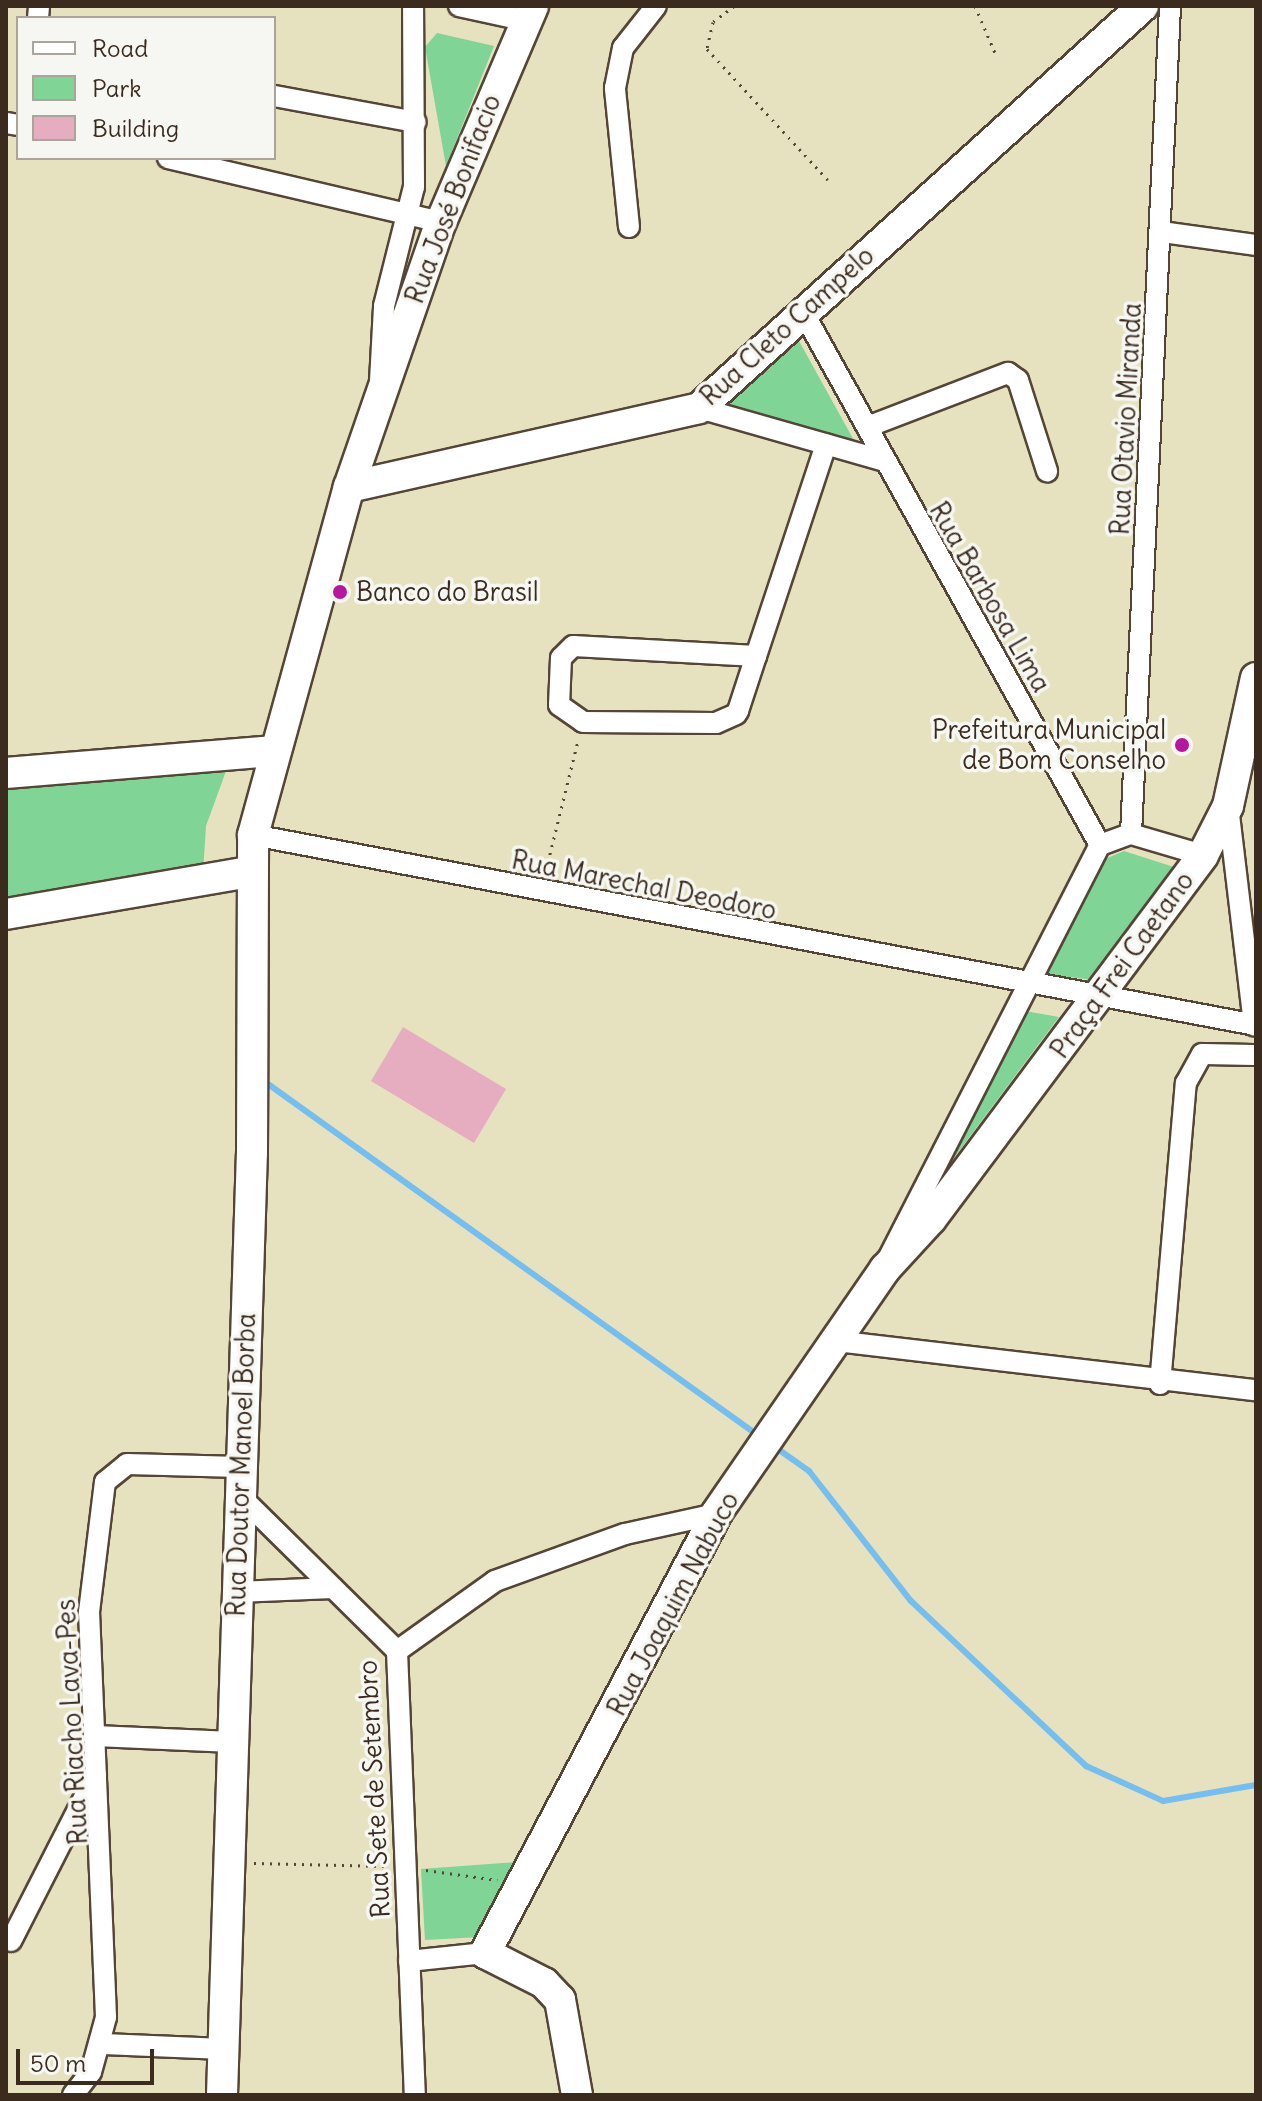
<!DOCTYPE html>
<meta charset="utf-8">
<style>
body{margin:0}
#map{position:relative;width:1262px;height:2101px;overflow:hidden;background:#e6e1bf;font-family:Delius,sans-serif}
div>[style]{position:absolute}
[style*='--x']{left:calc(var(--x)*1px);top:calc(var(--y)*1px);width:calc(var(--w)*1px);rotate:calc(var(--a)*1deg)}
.green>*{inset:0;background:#80d496}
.stream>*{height:6px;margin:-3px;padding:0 3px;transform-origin:3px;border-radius:3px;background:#75beee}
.building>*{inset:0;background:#e6adc1}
.path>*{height:3px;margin-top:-1.5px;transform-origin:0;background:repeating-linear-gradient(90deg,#554536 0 2px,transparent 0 8px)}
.roads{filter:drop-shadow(2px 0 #554536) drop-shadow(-2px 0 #554536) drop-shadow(0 2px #554536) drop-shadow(0 -2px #554536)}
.street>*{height:20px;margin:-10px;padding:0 10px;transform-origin:10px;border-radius:10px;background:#fff}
.secondary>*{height:30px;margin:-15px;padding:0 15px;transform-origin:15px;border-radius:15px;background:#fff}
.dots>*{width:22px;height:22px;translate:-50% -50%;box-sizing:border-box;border:4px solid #f6f6f2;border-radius:50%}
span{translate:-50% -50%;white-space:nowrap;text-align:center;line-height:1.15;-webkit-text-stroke:7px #f6f6f2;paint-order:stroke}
.street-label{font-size:26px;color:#3b2a1e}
.poi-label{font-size:26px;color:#3b2a1e}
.left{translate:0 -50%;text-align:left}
.right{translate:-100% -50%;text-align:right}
.frame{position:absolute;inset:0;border:8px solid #3b2a1e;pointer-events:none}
.legend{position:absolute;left:16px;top:16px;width:260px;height:144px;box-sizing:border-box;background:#f6f6f2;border:2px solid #aba49d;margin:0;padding:10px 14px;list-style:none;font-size:24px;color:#3b2a1e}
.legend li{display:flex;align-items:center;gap:16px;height:40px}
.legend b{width:40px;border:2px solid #aba49d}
.scale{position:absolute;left:16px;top:2049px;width:138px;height:36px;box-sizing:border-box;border:4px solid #3b2a1e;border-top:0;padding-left:10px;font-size:24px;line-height:28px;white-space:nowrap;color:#3b2a1e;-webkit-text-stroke:6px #f6f6f2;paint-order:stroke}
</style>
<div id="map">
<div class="green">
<i style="clip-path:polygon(437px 33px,494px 46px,446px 166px,425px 47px)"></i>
<i style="clip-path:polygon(799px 341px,856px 444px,720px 405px)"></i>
<i style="clip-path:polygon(226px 771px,206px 826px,203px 873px,6px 907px,6px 781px)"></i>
<i style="clip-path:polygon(1124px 851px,1180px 869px,1094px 980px,1045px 974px,1100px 861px)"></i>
<i style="clip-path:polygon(1025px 1011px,1059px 1017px,906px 1222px)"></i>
<i style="clip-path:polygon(518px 1862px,481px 1937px,425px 1940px,421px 1869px)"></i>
</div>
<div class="stream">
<i style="--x:268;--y:1084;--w:604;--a:35.64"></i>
<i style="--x:775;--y:1447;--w:42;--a:35.2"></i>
<i style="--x:809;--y:1471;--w:165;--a:51.9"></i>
<i style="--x:911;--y:1601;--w:241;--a:43.3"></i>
<i style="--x:1086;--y:1766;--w:85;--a:24.4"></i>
<i style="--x:1163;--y:1801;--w:94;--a:-9.8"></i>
</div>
<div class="building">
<i style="clip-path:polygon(403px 1027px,506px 1089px,474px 1143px,371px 1081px)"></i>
</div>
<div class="path">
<i style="--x:734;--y:6;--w:26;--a:143"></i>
<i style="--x:713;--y:22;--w:28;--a:103"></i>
<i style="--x:707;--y:49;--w:178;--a:47.3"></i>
<i style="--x:975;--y:6;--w:53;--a:66.8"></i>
<i style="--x:546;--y:870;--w:133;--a:-76.1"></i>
<i style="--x:254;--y:1863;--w:132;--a:1.3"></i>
<i style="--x:426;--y:1870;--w:72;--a:8"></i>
</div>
<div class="roads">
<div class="street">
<i style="--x:459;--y:6;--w:66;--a:12.3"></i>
<i style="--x:38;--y:18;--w:12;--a:-85"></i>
<i style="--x:274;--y:96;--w:144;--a:10.4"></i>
<i style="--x:6;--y:123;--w:12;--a:9"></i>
<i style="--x:168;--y:158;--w:280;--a:13.2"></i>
<i style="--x:629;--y:227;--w:140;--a:-95.8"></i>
<i style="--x:615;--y:88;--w:41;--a:-78.7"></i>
<i style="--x:623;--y:48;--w:53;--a:-51.8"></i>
<i style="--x:1162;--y:232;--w:95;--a:7.9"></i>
<i style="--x:803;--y:312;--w:610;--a:60.87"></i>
<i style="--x:380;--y:381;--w:75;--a:-86.9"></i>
<i style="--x:384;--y:306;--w:123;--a:-75.9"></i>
<i style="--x:414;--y:187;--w:181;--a:-90.3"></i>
<i style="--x:699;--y:408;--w:190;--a:15.9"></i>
<i style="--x:867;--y:427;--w:151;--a:-21"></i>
<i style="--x:1008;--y:373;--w:12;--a:35"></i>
<i style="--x:1018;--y:380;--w:96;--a:72.3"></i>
<i style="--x:756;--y:656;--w:183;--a:-176.9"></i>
<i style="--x:573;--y:646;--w:17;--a:135"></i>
<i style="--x:561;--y:658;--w:47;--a:92.4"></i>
<i style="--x:559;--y:705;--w:29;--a:35"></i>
<i style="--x:583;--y:722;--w:133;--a:0.4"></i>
<i style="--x:716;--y:723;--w:22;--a:-24"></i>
<i style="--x:736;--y:714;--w:4;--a:-56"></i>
<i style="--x:738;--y:711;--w:58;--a:-71.9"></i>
<i style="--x:756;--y:656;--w:223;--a:-71.7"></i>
<i style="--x:1228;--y:806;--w:221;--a:83.2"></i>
<i style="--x:1131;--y:834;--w:829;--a:-87.3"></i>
<i style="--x:253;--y:835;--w:1021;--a:10.73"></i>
<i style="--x:889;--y:1257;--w:463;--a:-62.9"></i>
<i style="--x:1100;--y:845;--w:33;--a:-20"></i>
<i style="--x:1131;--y:834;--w:75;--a:16.3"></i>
<i style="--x:836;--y:1341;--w:423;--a:6.7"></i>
<i style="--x:1160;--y:1384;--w:302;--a:-85.1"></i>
<i style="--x:1186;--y:1083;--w:33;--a:-61"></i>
<i style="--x:1202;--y:1054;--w:54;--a:1.1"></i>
<i style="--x:239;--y:1495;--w:222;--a:44.6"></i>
<i style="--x:397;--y:1651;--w:444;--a:87.7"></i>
<i style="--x:237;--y:1592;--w:96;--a:-2.4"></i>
<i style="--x:397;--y:1651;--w:120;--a:-35.5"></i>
<i style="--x:495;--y:1581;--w:138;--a:-19.9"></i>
<i style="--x:625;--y:1534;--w:93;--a:-12.4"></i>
<i style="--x:94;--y:1736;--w:140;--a:2.5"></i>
<i style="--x:11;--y:1941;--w:187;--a:-63"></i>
<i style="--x:409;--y:1961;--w:76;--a:-6"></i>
<i style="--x:103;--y:2044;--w:121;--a:2.4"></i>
<i style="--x:73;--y:2095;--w:29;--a:-52"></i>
<i style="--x:91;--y:2072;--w:57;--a:-74.7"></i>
<i style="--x:106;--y:2017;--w:405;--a:-92.4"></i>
<i style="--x:89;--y:1612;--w:131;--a:-83"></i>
<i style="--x:105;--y:1482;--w:28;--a:-39"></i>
<i style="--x:127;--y:1464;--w:113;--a:1.5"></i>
</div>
<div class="secondary">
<i style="--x:349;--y:487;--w:359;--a:-12.7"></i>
<i style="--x:699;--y:408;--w:599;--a:-42.16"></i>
<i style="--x:6;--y:773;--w:267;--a:-4.7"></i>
<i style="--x:6;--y:914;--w:247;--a:-9.8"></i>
<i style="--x:222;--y:2095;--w:942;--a:-88.18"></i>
<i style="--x:252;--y:1153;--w:318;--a:-89.8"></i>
<i style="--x:253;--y:835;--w:361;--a:-74.6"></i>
<i style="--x:349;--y:487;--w:281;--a:-70.9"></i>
<i style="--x:441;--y:222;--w:235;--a:-66.9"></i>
<i style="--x:577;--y:2095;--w:97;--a:-100.1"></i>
<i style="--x:560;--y:2000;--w:23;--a:-133"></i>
<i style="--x:544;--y:1983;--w:66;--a:-153"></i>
<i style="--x:485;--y:1953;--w:496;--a:-62.2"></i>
<i style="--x:716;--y:1514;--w:298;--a:-55.4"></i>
<i style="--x:885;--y:1269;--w:68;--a:-47.4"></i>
<i style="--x:931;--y:1219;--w:454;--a:-53.2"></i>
<i style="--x:1203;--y:855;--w:55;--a:-63"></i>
<i style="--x:1228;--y:806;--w:131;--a:-77.7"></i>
</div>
</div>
<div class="dots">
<i style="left:340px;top:592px;background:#b5179e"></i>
<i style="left:1182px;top:745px;background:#b5179e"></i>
</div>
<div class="street-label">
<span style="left:453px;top:199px;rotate:-69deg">Rua José Bonifacio</span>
<span style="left:787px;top:326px;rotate:-42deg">Rua Cleto Campelo</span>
<span style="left:1126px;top:419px;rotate:-87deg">Rua Otavio Miranda</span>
<span style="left:990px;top:597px;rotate:60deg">Rua Barbosa Lima</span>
<span style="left:644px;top:885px;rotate:11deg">Rua Marechal Deodoro</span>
<span style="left:1122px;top:965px;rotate:-54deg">Praça Frei Caetano</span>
<span style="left:241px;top:1465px;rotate:-88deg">Rua Doutor Manoel Borba</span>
<span style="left:673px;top:1604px;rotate:-62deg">Rua Joaquim Nabuco</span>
<span style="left:72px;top:1722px;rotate:-93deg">Rua Riacho Lava-Pes</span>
<span style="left:374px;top:1789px;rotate:-93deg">Rua Sete de Setembro</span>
</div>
<div class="poi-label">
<span class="left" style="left:356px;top:592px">Banco do Brasil</span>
<span class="right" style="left:1166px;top:745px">Prefeitura Municipal<br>de Bom Conselho</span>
</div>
<div class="frame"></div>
<ul class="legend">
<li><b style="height:10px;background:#fff"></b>Road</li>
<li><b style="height:22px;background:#80d496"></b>Park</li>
<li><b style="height:22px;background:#e6adc1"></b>Building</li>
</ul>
<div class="scale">50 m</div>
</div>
